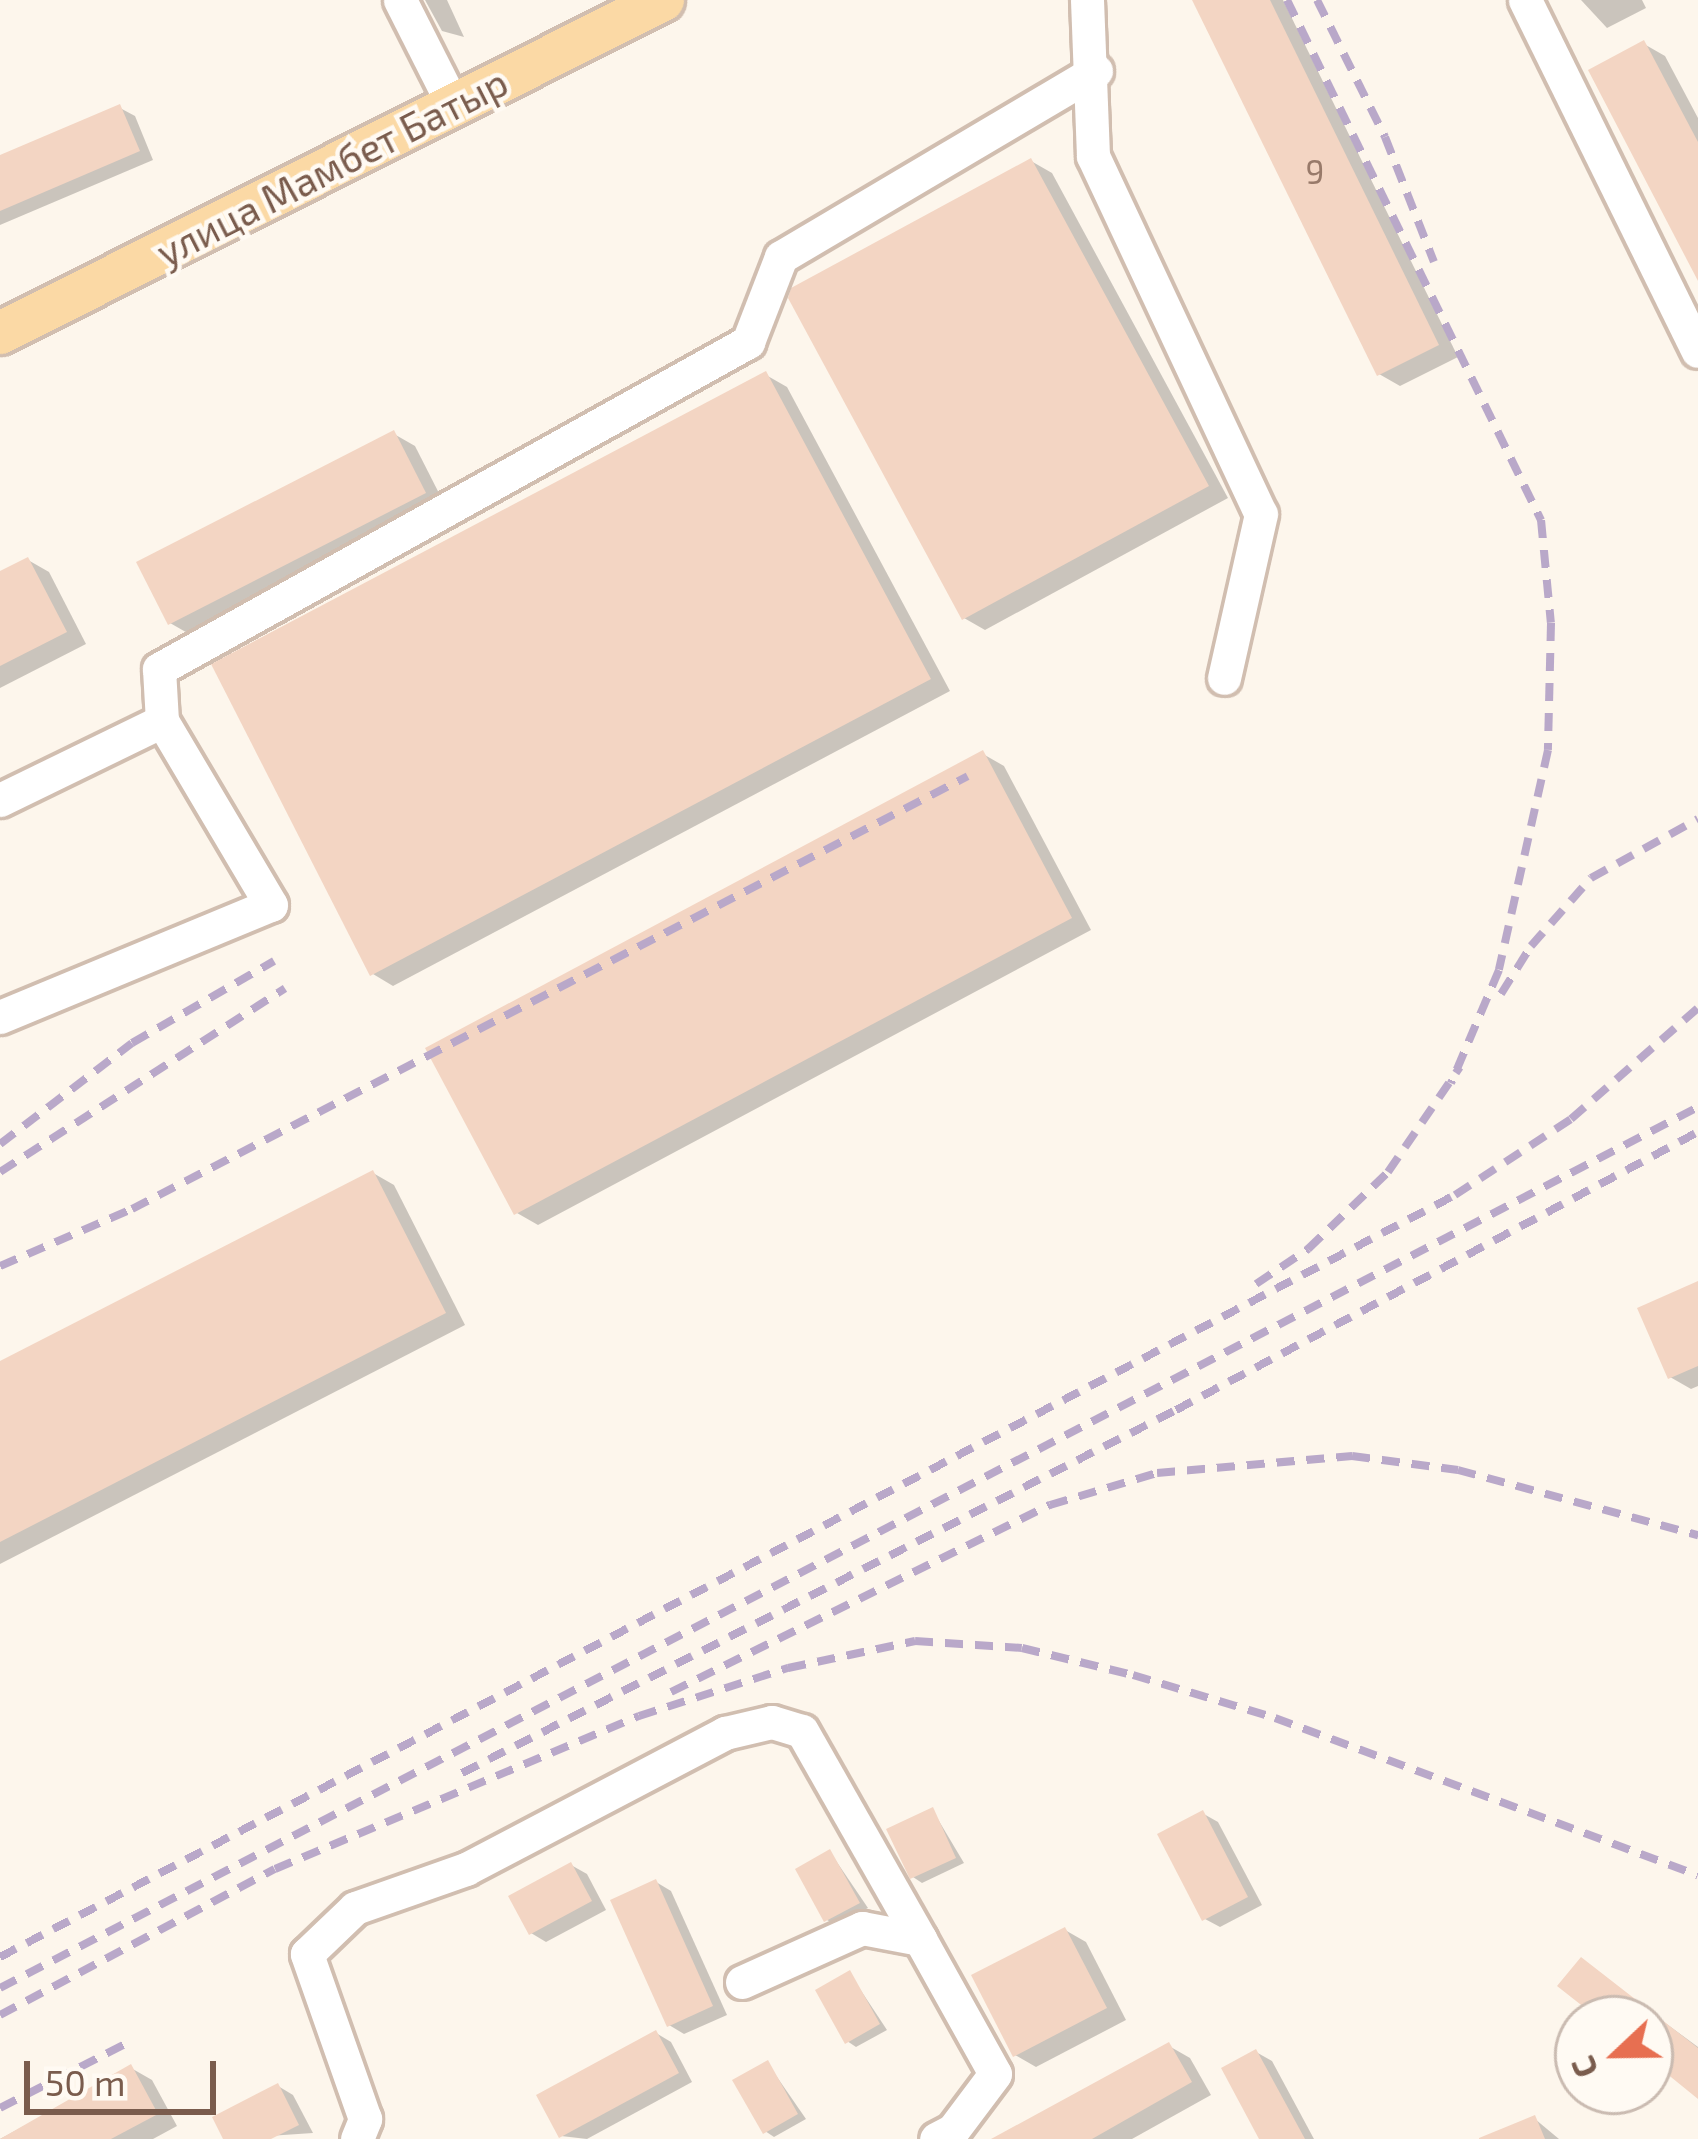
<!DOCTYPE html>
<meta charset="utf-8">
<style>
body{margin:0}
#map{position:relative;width:1698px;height:2139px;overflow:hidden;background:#fdf6ec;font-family:"Exo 2",sans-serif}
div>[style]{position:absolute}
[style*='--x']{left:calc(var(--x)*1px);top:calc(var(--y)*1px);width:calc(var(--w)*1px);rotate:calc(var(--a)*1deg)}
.shadow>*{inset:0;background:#0003}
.building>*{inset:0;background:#f3d5c3}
.roads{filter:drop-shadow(3px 0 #d1beb0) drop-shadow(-3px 0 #d1beb0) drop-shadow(0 3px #d1beb0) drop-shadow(0 -3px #d1beb0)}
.minor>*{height:33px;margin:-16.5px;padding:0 16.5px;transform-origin:16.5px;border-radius:16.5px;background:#fff}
.major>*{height:42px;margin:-21px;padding:0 21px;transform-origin:21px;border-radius:21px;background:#fbd9a5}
.rail>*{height:8px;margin-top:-4px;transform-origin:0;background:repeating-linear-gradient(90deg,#b9a8c9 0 18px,transparent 0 30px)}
span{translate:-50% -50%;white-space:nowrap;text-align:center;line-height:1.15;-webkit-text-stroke:9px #fffaf3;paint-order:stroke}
.number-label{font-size:33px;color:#987a6a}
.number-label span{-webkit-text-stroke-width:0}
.street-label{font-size:39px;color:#7a5c4d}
.north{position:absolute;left:1554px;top:1995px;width:120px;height:120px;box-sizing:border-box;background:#fffaf3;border:3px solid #cabbb1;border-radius:50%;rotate:248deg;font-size:33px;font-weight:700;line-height:48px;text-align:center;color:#7a5c4d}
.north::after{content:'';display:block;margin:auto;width:42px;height:54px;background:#e76f51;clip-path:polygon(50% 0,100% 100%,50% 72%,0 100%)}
.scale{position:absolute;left:24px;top:2061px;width:192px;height:54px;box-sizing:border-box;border:6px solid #7a5c4d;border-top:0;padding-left:15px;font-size:36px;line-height:42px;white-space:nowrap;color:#7a5c4d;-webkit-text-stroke:9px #fffaf3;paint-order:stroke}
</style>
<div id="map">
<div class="shadow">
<i style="clip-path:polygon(425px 0,447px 0,464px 37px,442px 31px)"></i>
<i style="clip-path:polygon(1195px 0,1283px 0,1458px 357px,1400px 386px,1379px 374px)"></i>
<i style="clip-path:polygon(1581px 0,1642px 0,1646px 8px,1607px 28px)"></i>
<i style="clip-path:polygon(1644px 44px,1665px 56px,1698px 118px,1698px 274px)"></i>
<i style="clip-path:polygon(120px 108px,135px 116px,153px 160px,0 225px,0 159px)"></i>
<i style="clip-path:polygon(1031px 161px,1052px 173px,1228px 498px,985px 630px,964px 618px)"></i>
<i style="clip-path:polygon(766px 375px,787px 387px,950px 691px,393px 986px,373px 974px)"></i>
<i style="clip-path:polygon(394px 434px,415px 446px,445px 505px,191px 635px,170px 623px)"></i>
<i style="clip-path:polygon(28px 560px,49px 572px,86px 644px,0 688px,0 574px)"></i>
<i style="clip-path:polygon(983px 754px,1004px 766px,1091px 930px,538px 1225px,517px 1213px)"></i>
<i style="clip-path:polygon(373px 1173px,394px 1185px,465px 1325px,0 1564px,0 1364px)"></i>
<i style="clip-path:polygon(1698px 1284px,1698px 1386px,1691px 1389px,1670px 1377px)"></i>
<i style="clip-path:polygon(933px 1811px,964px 1863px,922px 1883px,913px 1877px)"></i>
<i style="clip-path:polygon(1202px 1813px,1218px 1822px,1262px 1905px,1220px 1927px,1205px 1919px)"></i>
<i style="clip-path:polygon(830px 1852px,868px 1908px,836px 1925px,827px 1920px)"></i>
<i style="clip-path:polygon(571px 1865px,587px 1874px,606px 1910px,546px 1942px,531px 1933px)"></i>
<i style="clip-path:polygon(656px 1882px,671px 1891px,727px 2015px,684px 2034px,669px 2025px)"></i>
<i style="clip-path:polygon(1065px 1930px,1086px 1942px,1126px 2020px,1036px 2067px,1015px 2055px)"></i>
<i style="clip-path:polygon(1581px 1961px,1698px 2047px,1698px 2095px,1650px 2056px,1650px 2019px,1603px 2019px)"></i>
<i style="clip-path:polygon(850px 1974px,887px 2030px,856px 2047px,847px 2041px)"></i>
<i style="clip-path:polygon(656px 2033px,671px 2042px,692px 2082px,587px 2139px,561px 2136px)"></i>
<i style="clip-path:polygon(1169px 2046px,1190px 2058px,1211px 2095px,1132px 2139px,998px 2139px)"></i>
<i style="clip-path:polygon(1256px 2052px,1272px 2061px,1314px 2139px,1263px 2139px)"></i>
<i style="clip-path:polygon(768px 2064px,806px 2119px,774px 2137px,765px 2131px)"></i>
<i style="clip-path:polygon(131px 2068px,152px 2080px,177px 2126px,153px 2139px,0 2139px)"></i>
<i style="clip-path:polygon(278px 2086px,293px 2095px,313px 2133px,226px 2139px)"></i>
<i style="clip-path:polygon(1535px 2119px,1559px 2139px,1504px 2139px)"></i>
</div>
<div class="building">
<i style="clip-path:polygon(1192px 0,1270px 0,1439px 345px,1377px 376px)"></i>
<i style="clip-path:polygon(1644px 40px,1698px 142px,1698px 281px,1588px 70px)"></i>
<i style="clip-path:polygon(120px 104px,140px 151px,0 211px,0 155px)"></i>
<i style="clip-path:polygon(1031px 158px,1209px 486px,962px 620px,788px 298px,791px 288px)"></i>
<i style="clip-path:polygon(766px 371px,931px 679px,370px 976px,211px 664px)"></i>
<i style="clip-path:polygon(394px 430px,426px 493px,168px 625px,136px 562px)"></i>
<i style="clip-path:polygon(28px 557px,67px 632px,0 666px,0 571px)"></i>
<i style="clip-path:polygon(983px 750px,1072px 918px,514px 1215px,425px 1048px)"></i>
<i style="clip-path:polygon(373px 1170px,446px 1313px,0 1542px,0 1361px)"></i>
<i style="clip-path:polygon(1698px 1281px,1698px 1366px,1668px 1379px,1637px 1308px)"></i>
<i style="clip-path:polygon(933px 1807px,956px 1858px,910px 1879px,886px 1829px)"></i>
<i style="clip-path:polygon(1203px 1810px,1248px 1897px,1202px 1921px,1157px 1834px)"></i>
<i style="clip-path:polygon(830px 1849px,860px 1903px,824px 1922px,795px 1869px)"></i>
<i style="clip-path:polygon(571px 1862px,592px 1901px,529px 1935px,508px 1896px)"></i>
<i style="clip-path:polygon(656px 1879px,713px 2006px,667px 2027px,610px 1900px)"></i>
<i style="clip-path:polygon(1065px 1927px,1107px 2008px,1013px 2057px,971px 1975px)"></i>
<i style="clip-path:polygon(1581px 1957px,1698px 2048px,1698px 2099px,1650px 2060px,1650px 2019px,1599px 2019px,1557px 1986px)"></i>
<i style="clip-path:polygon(850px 1970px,880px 2024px,845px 2044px,815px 1990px)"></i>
<i style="clip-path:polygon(656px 2030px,679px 2073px,559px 2138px,536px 2095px)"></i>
<i style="clip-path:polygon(1169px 2042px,1192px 2082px,1092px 2139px,991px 2139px)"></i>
<i style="clip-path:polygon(1256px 2049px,1305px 2139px,1259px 2139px,1221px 2068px)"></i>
<i style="clip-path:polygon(768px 2060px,798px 2114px,763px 2134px,732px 2080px)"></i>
<i style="clip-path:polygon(131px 2064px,158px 2114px,111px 2139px,0 2139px)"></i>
<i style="clip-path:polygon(278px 2083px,299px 2125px,271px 2139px,223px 2139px,212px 2117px)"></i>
<i style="clip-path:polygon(1535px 2115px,1545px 2139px,1479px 2139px,1479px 2138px)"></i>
</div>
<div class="roads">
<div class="minor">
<i style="--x:400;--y:0;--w:118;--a:63.2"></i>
<i style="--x:1087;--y:0;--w:156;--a:87.8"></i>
<i style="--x:1093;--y:156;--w:395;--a:64.9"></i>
<i style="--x:1261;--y:514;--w:168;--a:102.7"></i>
<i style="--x:1525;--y:0;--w:391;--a:63.8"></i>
<i style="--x:0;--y:800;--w:180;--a:-26"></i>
<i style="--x:0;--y:1017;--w:293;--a:-22.5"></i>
<i style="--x:271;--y:905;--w:214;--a:-120.6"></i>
<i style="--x:162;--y:721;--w:52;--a:-93.3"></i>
<i style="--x:159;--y:669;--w:674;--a:-29.04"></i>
<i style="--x:748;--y:342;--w:91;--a:-68.8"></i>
<i style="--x:781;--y:257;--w:366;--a:-30.6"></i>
<i style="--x:742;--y:1982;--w:132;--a:-24.2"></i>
<i style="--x:862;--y:1928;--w:59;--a:10.7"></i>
<i style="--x:920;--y:1939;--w:154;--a:60.9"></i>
<i style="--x:995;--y:2074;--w:70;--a:126.9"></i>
<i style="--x:953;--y:2130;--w:19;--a:152"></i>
<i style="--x:357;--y:2139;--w:22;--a:-68"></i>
<i style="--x:365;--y:2119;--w:175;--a:-109.4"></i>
<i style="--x:307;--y:1954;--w:66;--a:-43.8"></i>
<i style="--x:355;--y:1908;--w:118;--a:-19.4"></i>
<i style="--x:466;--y:1869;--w:293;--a:-27.7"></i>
<i style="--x:725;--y:1733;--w:48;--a:-13.2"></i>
<i style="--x:772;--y:1722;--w:31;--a:17"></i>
<i style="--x:802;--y:1731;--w:239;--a:60.4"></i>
</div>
<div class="major">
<i style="--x:0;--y:333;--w:742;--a:-26.67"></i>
</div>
</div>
<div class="rail">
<i style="--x:1287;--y:0;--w:579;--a:63.97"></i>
<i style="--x:1541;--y:520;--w:103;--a:84.5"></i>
<i style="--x:1551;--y:623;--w:127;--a:91.4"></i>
<i style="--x:1548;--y:750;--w:225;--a:102.6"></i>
<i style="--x:1499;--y:970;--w:123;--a:113"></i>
<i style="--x:1317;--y:0;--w:153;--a:63.6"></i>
<i style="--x:1385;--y:137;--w:134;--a:68.6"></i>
<i style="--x:1501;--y:994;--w:57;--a:-58"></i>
<i style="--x:1531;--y:946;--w:91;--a:-48.6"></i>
<i style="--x:1591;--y:878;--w:122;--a:-28.9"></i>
<i style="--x:0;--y:1144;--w:166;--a:-37.4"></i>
<i style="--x:132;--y:1043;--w:164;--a:-30"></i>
<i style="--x:0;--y:1172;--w:339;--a:-32.8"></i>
<i style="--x:0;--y:1266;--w:144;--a:-23.4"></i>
<i style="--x:132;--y:1209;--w:941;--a:-27.38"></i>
<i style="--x:1256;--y:1284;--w:63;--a:-33.9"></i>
<i style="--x:1308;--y:1249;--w:111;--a:-43.9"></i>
<i style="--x:1388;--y:1172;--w:127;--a:-55.6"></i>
<i style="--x:671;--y:1692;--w:423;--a:-26.3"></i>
<i style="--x:1050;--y:1505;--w:112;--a:-16.7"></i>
<i style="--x:1157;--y:1473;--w:196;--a:-5"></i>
<i style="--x:1352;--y:1456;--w:107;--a:7.5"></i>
<i style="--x:1458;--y:1470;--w:249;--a:15.2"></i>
<i style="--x:462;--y:1773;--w:801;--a:-26.95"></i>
<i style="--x:1176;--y:1410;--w:591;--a:-28.04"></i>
<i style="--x:0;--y:1957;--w:1642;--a:-27.64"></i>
<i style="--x:1455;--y:1195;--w:139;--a:-33.2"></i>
<i style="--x:1571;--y:1119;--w:169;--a:-41.2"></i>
<i style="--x:0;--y:1988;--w:1913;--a:-27.42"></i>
<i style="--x:0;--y:2015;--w:311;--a:-28"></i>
<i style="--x:275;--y:1869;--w:395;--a:-22.8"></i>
<i style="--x:639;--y:1716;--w:157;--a:-17.9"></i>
<i style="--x:788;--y:1668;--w:130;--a:-12"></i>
<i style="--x:915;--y:1641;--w:107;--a:3.7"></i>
<i style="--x:1022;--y:1648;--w:114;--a:13.7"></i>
<i style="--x:1133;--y:1675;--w:148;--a:16.8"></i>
<i style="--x:1275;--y:1718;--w:451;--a:20.4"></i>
<i style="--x:0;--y:2108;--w:140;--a:-27.1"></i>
</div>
<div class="number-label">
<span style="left:1315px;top:172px">9</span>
</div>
<div class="street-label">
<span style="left:332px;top:167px;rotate:-27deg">улица Мамбет Батыр</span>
</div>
<div class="north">С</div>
<div class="scale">50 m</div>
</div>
